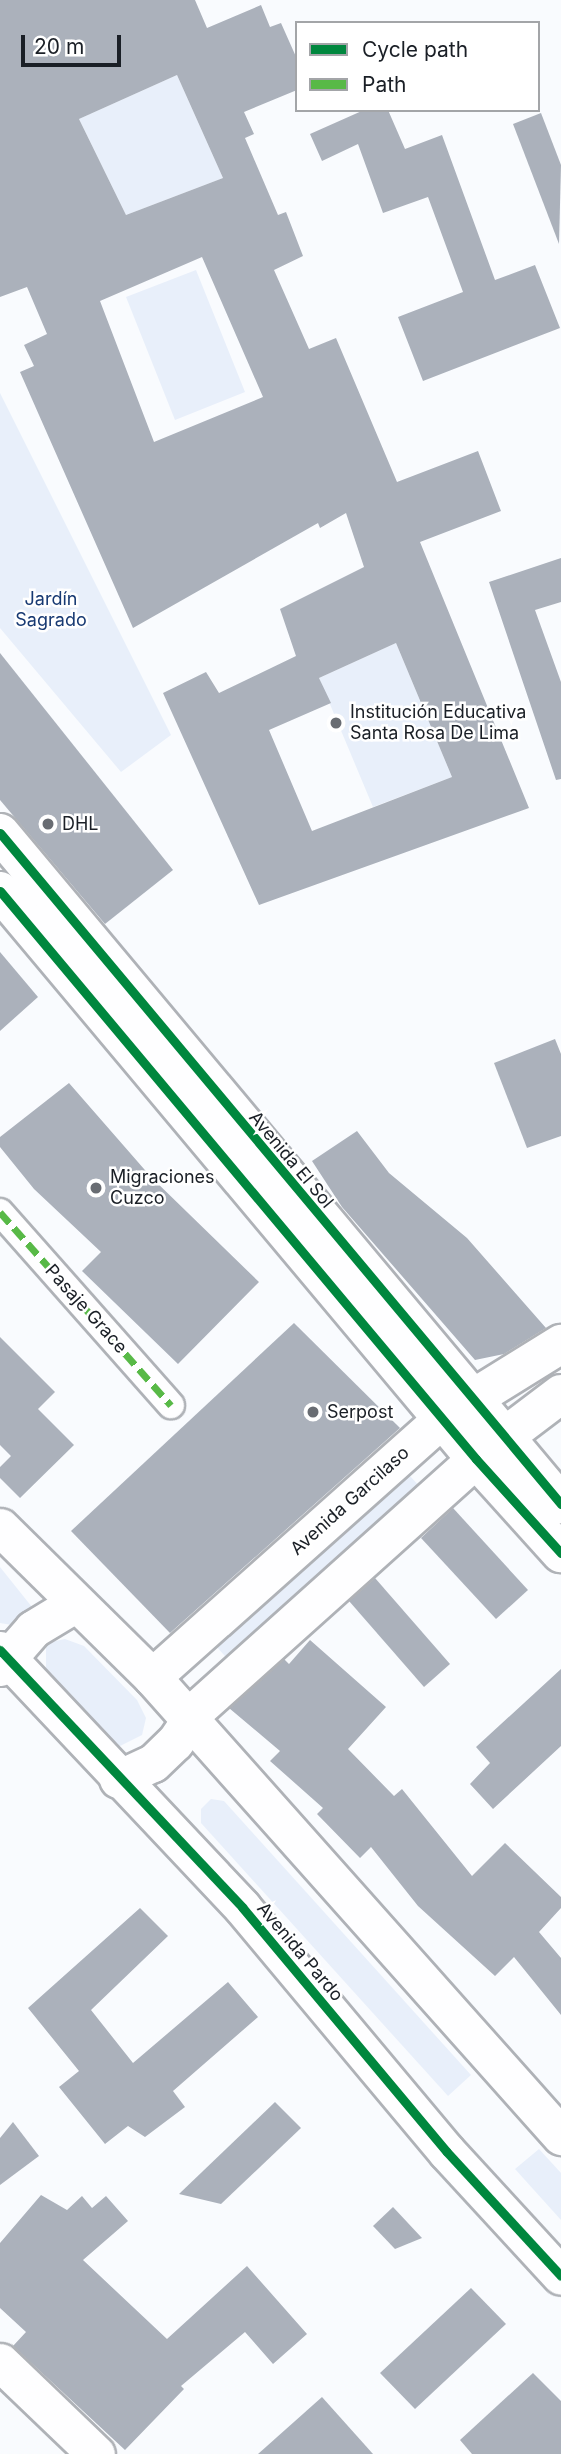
<!DOCTYPE html>
<meta charset="utf-8">
<style>
body{margin:0}
#map{position:relative;width:561px;height:2454px;overflow:hidden;background:#f9fbfe;font-family:Inter,sans-serif}
div>[style]{position:absolute}
[style*='--x']{left:calc(var(--x)*1px);top:calc(var(--y)*1px);width:calc(var(--w)*1px);rotate:calc(var(--a)*1deg)}
.green>*{inset:0;background:#e8effa}
.building>*{inset:0;background:#abb1bb}
.roads{filter:drop-shadow(2px 0 #afb2b7) drop-shadow(-2px 0 #afb2b7) drop-shadow(0 2px #afb2b7) drop-shadow(0 -2px #afb2b7)}
.pedestrian>*{height:26px;margin:-13px;padding:0 13px;transform-origin:13px;border-radius:13px;background:#fefeff}
.minor>*{height:37px;margin:-18.5px;padding:0 18.5px;transform-origin:18.5px;border-radius:18.5px;background:#fefeff}
.tertiary>*{height:38px;margin:-19px;padding:0 19px;transform-origin:19px;border-radius:19px;background:#fefeff}
.quiet>*{height:7px;margin-top:-3.5px;transform-origin:0;background:repeating-linear-gradient(90deg,#58b947 0 14px,transparent 0 21px)}
.cycleway>*{height:9px;margin:-4.5px;padding:0 4.5px;transform-origin:4.5px;border-radius:4.5px;background:#00873e}
.dots>*{width:19px;height:19px;translate:-50% -50%;box-sizing:border-box;border:4px solid #fff;border-radius:50%}
span{translate:-50% -50%;white-space:nowrap;text-align:center;line-height:1.15;-webkit-text-stroke:5px #fff;paint-order:stroke}
.park-label{font-size:18px;color:#173972}
.poi-label{font-size:18px;color:#1a1f26}
.left{translate:0 -50%;text-align:left}
.street-label{font-size:18px;color:#1a1f26}
.legend{position:absolute;left:295px;top:21px;width:245px;height:91px;box-sizing:border-box;background:#fff;border:2px solid #a3a5a8;margin:0;padding:9px 12px;list-style:none;font-size:21px;color:#1a1f26}
.legend li{display:flex;align-items:center;gap:14px;height:35px}
.legend b{width:35px;border:2px solid #a3a5a8}
.scale{position:absolute;left:21px;top:35px;width:100px;height:32px;box-sizing:border-box;border:4px solid #1a1f26;border-top:0;padding-left:9px;font-size:21px;line-height:24px;white-space:nowrap;color:#1a1f26;-webkit-text-stroke:5px #fff;paint-order:stroke}
</style>
<div id="map">
<div class="green">
<i style="clip-path:polygon(177px 75px,223px 178px,126px 215px,79px 119px)"></i>
<i style="clip-path:polygon(196px 270px,245px 392px,175px 420px,126px 297px)"></i>
<i style="clip-path:polygon(0 393px,171px 735px,121px 772px,0 628px)"></i>
<i style="clip-path:polygon(396px 643px,452px 777px,373px 807px,319px 678px)"></i>
<i style="clip-path:polygon(408px 1474px,426px 1493px,233px 1665px,215px 1645px)"></i>
<i style="clip-path:polygon(0 1567px,32px 1607px,24px 1627px,0 1623px)"></i>
<i style="clip-path:polygon(65px 1639px,84px 1646px,137px 1700px,146px 1718px,142px 1735px,118px 1747px,97px 1734px,46px 1668px,46px 1643px)"></i>
<i style="clip-path:polygon(211px 1799px,224px 1801px,471px 2075px,448px 2096px,201px 1823px,201px 1809px)"></i>
<i style="clip-path:polygon(539px 2149px,561px 2173px,561px 2220px,515px 2169px)"></i>
</div>
<div class="building">
<i style="clip-path:polygon(evenodd,0 0,195px 0,207px 28px,261px 5px,270px 27px,281px 23px,297px 59px,297px 90px,244px 112px,254px 134px,245px 138px,278px 215px,286px 212px,303px 256px,274px 270px,309px 349px,336px 338px,397px 482px,478px 451px,501px 511px,420px 542px,529px 808px,259px 905px,163px 693px,206px 672px,219px 693px,296px 656px,280px 609px,364px 567px,346px 513px,320px 528px,318px 523px,133px 628px,20px 372px,34px 366px,24px 345px,47px 334px,27px 287px,0 297px,0 0,177px 75px,223px 178px,126px 215px,79px 119px,177px 75px,0 0,202px 257px,263px 397px,154px 442px,100px 301px,202px 257px,0 0,396px 643px,452px 777px,312px 831px,269px 730px,331px 703px,319px 678px,396px 643px)"></i>
<i style="clip-path:polygon(364px 110px,388px 110px,405px 149px,442px 135px,495px 280px,535px 265px,560px 328px,423px 381px,398px 317px,463px 292px,428px 197px,383px 213px,358px 144px,322px 161px,310px 134px)"></i>
<i style="clip-path:polygon(541px 113px,561px 165px,559px 244px,513px 124px)"></i>
<i style="clip-path:polygon(561px 558px,561px 602px,535px 610px,561px 682px,561px 779px,556px 780px,489px 582px)"></i>
<i style="clip-path:polygon(0 653px,173px 870px,105px 924px,0 800px)"></i>
<i style="clip-path:polygon(0 952px,38px 997px,0 1031px)"></i>
<i style="clip-path:polygon(555px 1039px,561px 1054px,561px 1136px,527px 1148px,494px 1063px)"></i>
<i style="clip-path:polygon(69px 1083px,151px 1177px,259px 1282px,178px 1364px,82px 1271px,101px 1252px,34px 1189px,0 1147px,0 1137px)"></i>
<i style="clip-path:polygon(357px 1131px,389px 1173px,467px 1238px,546px 1328px,504px 1354px,475px 1360px,342px 1207px,312px 1161px)"></i>
<i style="clip-path:polygon(294px 1323px,400px 1428px,170px 1633px,71px 1531px)"></i>
<i style="clip-path:polygon(0 1337px,55px 1392px,38px 1409px,74px 1445px,20px 1498px,0 1478px,0 1467px,11px 1456px,0 1445px)"></i>
<i style="clip-path:polygon(453px 1508px,528px 1590px,496px 1619px,421px 1538px)"></i>
<i style="clip-path:polygon(375px 1578px,450px 1664px,424px 1687px,349px 1601px)"></i>
<i style="clip-path:polygon(310px 1640px,386px 1707px,348px 1749px,394px 1796px,402px 1789px,472px 1876px,505px 1843px,561px 1897px,561px 1908px,539px 1932px,561px 1958px,561px 2015px,514px 1957px,495px 1976px,418px 1906px,371px 1847px,360px 1858px,317px 1814px,323px 1808px,270px 1761px,280px 1751px,229px 1708px,284px 1659px,289px 1664px)"></i>
<i style="clip-path:polygon(561px 1669px,561px 1746px,493px 1809px,470px 1784px,490px 1763px,476px 1747px)"></i>
<i style="clip-path:polygon(140px 1908px,168px 1936px,91px 2010px,133px 2063px,228px 1982px,258px 2017px,173px 2091px,185px 2107px,145px 2137px,128px 2126px,105px 2144px,59px 2087px,79px 2071px,28px 2008px)"></i>
<i style="clip-path:polygon(275px 2102px,301px 2128px,221px 2204px,179px 2194px)"></i>
<i style="clip-path:polygon(13px 2122px,39px 2156px,0 2185px,0 2138px)"></i>
<i style="clip-path:polygon(41px 2195px,67px 2210px,82px 2196px,92px 2208px,106px 2196px,128px 2221px,83px 2260px,167px 2339px,247px 2266px,307px 2334px,273px 2364px,245px 2332px,181px 2386px,184px 2389px,125px 2450px,13px 2346px,26px 2332px,0 2308px,0 2243px)"></i>
<i style="clip-path:polygon(393px 2207px,422px 2238px,395px 2249px,373px 2226px)"></i>
<i style="clip-path:polygon(471px 2288px,506px 2324px,415px 2409px,380px 2373px)"></i>
<i style="clip-path:polygon(533px 2373px,561px 2401px,561px 2454px,472px 2454px,460px 2440px)"></i>
<i style="clip-path:polygon(322px 2397px,373px 2454px,258px 2454px)"></i>
</div>
<div class="roads">
<div class="pedestrian">
<i style="--x:0;--y:1212;--w:258;--a:48.5"></i>
</div>
<div class="minor">
<i style="--x:0;--y:1527;--w:214;--a:44.6"></i>
<i style="--x:152;--y:1677;--w:615;--a:48.3"></i>
<i style="--x:0;--y:1650;--w:353;--a:46.7"></i>
<i style="--x:242;--y:1907;--w:319;--a:50.1"></i>
<i style="--x:447;--y:2152;--w:168;--a:47.4"></i>
<i style="--x:0;--y:1667;--w:50;--a:-49"></i>
<i style="--x:33;--y:1629;--w:50;--a:-31.2"></i>
<i style="--x:152;--y:1677;--w:390;--a:-41.7"></i>
<i style="--x:118;--y:1779;--w:38;--a:-25"></i>
<i style="--x:153;--y:1763;--w:30;--a:-44"></i>
<i style="--x:175;--y:1742;--w:41;--a:-55.9"></i>
<i style="--x:198;--y:1708;--w:373;--a:-41.9"></i>
<i style="--x:0;--y:2362;--w:133;--a:43.8"></i>
</div>
<div class="tertiary">
<i style="--x:0;--y:833;--w:875;--a:50.1"></i>
<i style="--x:0;--y:891;--w:741;--a:50.04"></i>
<i style="--x:476;--y:1459;--w:127;--a:47.9"></i>
<i style="--x:450;--y:1413;--w:131;--a:-31.9"></i>
<i style="--x:483;--y:1453;--w:98;--a:-37.1"></i>
</div>
</div>
<div class="quiet">
<i style="--x:0;--y:1212;--w:258;--a:48.5"></i>
</div>
<div class="cycleway">
<i style="--x:0;--y:833;--w:875;--a:50.1"></i>
<i style="--x:0;--y:891;--w:741;--a:50.04"></i>
<i style="--x:476;--y:1459;--w:127;--a:47.9"></i>
<i style="--x:0;--y:1650;--w:353;--a:46.7"></i>
<i style="--x:242;--y:1907;--w:319;--a:50.1"></i>
<i style="--x:447;--y:2152;--w:168;--a:47.4"></i>
</div>
<div class="dots">
<i style="left:336px;top:723px;background:#686c72"></i>
<i style="left:48px;top:824px;background:#686c72"></i>
<i style="left:96px;top:1188px;background:#686c72"></i>
<i style="left:313px;top:1412px;background:#686c72"></i>
</div>
<div class="park-label">
<span style="left:51px;top:610px">Jardín<br>Sagrado</span>
</div>
<div class="poi-label">
<span class="left" style="left:350px;top:723px">Institución Educativa<br>Santa Rosa De Lima</span>
<span class="left" style="left:62px;top:824px">DHL</span>
<span class="left" style="left:110px;top:1188px">Migraciones<br>Cuzco</span>
<span class="left" style="left:327px;top:1412px">Serpost</span>
</div>
<div class="street-label">
<span style="left:291px;top:1160px;rotate:50deg">Avenida El Sol</span>
<span style="left:86px;top:1309px;rotate:48deg">Pasaje Grace</span>
<span style="left:350px;top:1501px;rotate:-42deg">Avenida Garcilaso</span>
<span style="left:300px;top:1952px;rotate:50deg">Avenida Pardo</span>
</div>
<ul class="legend">
<li><b style="height:9px;background:#00873e"></b>Cycle path</li>
<li><b style="height:9px;background:#58b947"></b>Path</li>
</ul>
<div class="scale">20 m</div>
</div>
